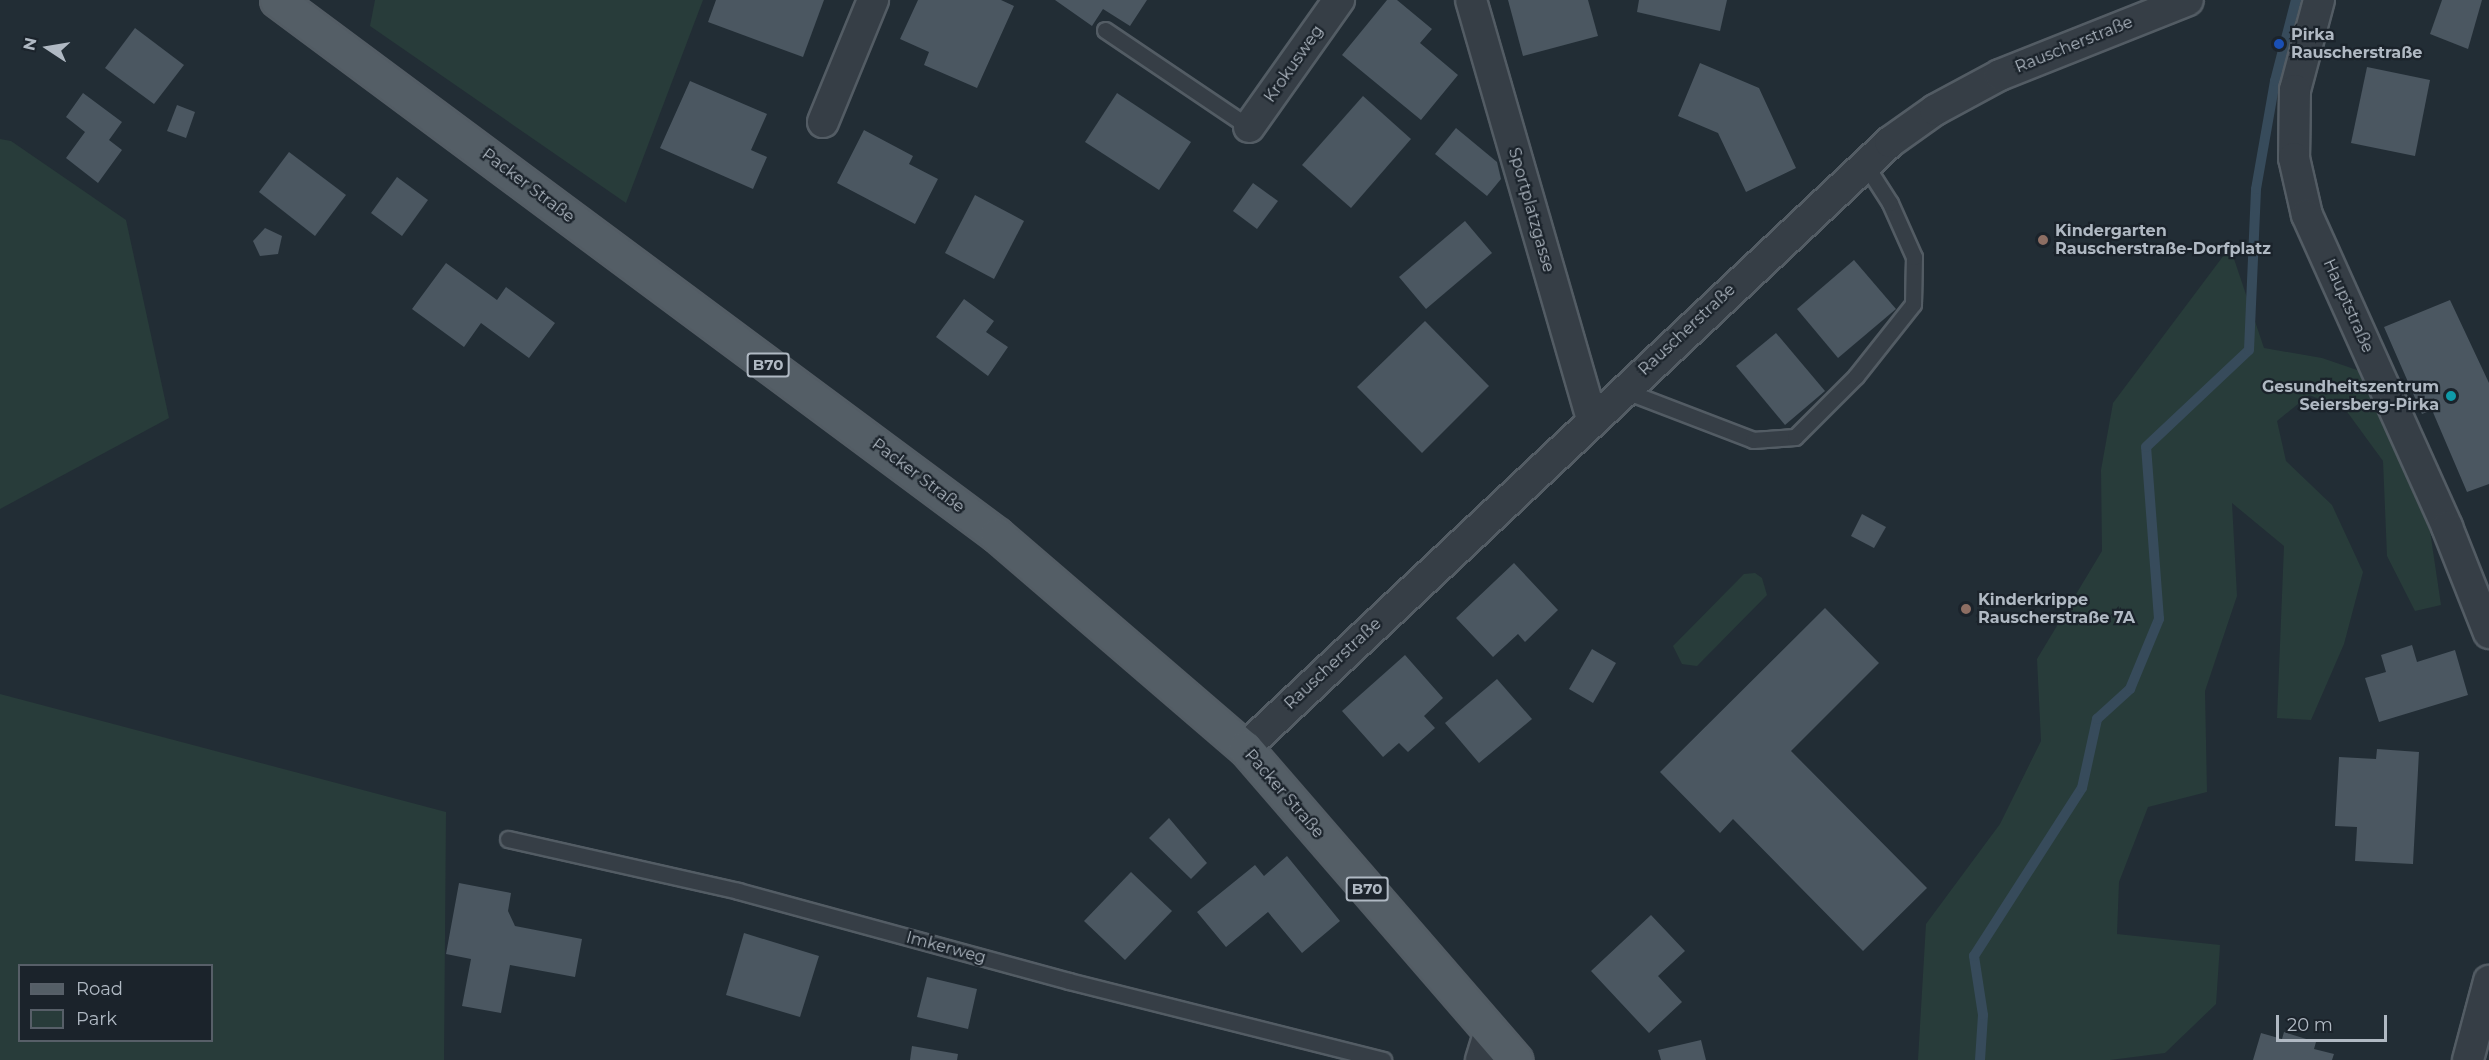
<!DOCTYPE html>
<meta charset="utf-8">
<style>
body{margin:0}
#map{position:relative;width:2489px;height:1060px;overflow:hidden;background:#222d35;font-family:Montserrat,sans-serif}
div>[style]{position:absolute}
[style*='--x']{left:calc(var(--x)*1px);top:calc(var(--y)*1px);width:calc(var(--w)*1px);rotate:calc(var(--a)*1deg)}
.green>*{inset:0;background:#283c3a}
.stream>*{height:10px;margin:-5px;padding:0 5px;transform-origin:5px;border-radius:5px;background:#374b5b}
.building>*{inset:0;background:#4b5761}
.roads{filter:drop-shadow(2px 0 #535c64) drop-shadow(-2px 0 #535c64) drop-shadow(0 2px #535c64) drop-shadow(0 -2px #535c64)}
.service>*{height:15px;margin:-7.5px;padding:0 7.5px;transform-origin:7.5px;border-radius:7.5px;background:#363e46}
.minor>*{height:30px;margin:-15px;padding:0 15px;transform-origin:15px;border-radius:15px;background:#363e46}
.primary>*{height:33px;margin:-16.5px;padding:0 16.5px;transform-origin:16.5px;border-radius:16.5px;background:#545e66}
.dots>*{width:16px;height:16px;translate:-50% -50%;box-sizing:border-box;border:3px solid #1b232b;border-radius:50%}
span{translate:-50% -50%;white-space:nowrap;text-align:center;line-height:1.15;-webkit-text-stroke:4.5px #1b232b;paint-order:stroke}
.shield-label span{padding:2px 4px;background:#1b232b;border:2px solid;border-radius:4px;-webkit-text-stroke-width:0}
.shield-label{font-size:15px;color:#b0b9c3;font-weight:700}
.poi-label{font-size:16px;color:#b0b9c3;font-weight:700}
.left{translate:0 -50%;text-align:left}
.right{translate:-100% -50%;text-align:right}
.street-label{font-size:16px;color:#b0b9c3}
.legend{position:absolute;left:18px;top:964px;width:195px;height:78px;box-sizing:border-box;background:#1b232b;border:2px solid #575f68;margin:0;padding:8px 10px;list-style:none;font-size:18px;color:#b0b9c3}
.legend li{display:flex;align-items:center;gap:12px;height:30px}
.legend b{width:30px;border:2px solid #575f68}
.north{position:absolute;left:18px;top:18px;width:60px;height:60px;-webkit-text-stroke:4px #1b232b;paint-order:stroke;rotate:282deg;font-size:16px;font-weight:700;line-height:24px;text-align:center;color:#b0b9c3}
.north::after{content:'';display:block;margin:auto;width:21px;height:27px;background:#b0b9c3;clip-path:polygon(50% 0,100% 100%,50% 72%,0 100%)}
.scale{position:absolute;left:2276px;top:1015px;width:111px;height:27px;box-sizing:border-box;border:3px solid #b0b9c3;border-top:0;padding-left:8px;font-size:18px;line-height:21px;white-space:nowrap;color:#b0b9c3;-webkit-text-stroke:4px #1b232b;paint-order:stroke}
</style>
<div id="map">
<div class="green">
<i style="clip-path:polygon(375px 0,703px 0,626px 203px,370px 26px)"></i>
<i style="clip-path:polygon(0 139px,11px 141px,126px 220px,169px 418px,0 509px)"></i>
<i style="clip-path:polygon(2230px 247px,2264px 348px,2322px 358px,2360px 371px,2430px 531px,2441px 605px,2415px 611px,2387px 556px,2383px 461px,2345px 409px,2309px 395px,2277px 421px,2286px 461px,2332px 505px,2363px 572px,2344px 644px,2311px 720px,2277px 718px,2284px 546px,2232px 503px,2237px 596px,2205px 691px,2207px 792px,2148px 807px,2119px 882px,2117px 934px,2220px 945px,2216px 1004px,2165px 1053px,2110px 1060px,1918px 1060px,1926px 924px,2000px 824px,2041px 741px,2037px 659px,2102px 551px,2101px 470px,2113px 403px)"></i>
<i style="clip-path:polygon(1755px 573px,1762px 578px,1767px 595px,1697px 666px,1682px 664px,1673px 646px,1744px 574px)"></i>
<i style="clip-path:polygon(evenodd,0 694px,446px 812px,444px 1060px,0 1060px,0 694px,20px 966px,212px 966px,212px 1040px,20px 1040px,20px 966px)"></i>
</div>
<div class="stream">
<i style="--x:1980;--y:1060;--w:45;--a:-86.2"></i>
<i style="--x:1983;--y:1015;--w:60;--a:-98.7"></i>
<i style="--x:1974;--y:956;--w:200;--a:-57.3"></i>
<i style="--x:2082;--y:788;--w:71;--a:-77.7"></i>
<i style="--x:2097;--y:719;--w:45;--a:-42.3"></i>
<i style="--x:2130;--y:689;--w:76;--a:-67.5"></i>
<i style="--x:2159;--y:619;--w:172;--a:-94.3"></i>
<i style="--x:2146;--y:447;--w:141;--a:-43.3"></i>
<i style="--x:2249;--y:350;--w:161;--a:-87.5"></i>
<i style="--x:2256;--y:189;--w:110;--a:-80"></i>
<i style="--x:2275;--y:81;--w:84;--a:-75.5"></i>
</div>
<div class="building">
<i style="clip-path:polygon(716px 0,824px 0,803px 57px,708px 22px)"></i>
<i style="clip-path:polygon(918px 0,1001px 0,1014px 6px,977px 88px,924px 65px,929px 52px,900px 39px)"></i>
<i style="clip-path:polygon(1055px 0,1147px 0,1130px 26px,1103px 9px,1092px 26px)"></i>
<i style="clip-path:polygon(1387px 0,1397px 0,1432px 29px,1420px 43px,1458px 75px,1421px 120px,1342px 55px)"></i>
<i style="clip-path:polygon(1508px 0,1588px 0,1598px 36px,1523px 56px)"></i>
<i style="clip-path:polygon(1639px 0,1727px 0,1720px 31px,1637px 12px)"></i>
<i style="clip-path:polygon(2442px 0,2482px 0,2468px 49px,2430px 34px)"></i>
<i style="clip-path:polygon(135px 28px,184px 65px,154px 104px,105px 68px)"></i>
<i style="clip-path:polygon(1700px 63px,1759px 88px,1796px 168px,1746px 192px,1718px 133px,1678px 116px)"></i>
<i style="clip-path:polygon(2367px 67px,2430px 80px,2415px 156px,2351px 143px)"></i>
<i style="clip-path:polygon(690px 81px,767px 114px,751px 150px,767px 157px,753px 189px,660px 148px)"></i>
<i style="clip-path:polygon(83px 93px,122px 122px,109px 140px,122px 150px,98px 183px,66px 158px,85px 132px,66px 117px)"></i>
<i style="clip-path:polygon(1117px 93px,1191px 142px,1159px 190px,1085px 142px)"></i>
<i style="clip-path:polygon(1363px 96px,1411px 139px,1351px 208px,1302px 165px)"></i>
<i style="clip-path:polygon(177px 105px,195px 112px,186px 138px,167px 131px)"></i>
<i style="clip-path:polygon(1456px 128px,1497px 162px,1501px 179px,1487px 196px,1435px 154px)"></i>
<i style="clip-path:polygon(864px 130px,913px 156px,909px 164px,938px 179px,915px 224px,837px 183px)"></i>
<i style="clip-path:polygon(289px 152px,346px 195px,315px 236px,259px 192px)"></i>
<i style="clip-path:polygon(397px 177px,428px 200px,402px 236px,371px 213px)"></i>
<i style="clip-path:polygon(1253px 183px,1278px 201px,1257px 229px,1233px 211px)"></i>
<i style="clip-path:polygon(975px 195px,1024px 221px,994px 279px,945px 253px)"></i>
<i style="clip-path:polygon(1465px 221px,1492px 253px,1426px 309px,1399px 277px)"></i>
<i style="clip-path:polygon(265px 228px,282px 236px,278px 254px,260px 256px,253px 241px)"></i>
<i style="clip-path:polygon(1854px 260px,1896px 309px,1838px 358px,1797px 309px)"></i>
<i style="clip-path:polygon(446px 263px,497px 300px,506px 287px,555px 323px,529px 358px,481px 323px,464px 347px,412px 309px)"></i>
<i style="clip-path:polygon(964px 299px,994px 321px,986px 332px,1008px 347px,988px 376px,936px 337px)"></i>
<i style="clip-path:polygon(2450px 300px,2489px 383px,2489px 484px,2467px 492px,2432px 410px,2422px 414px,2384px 327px)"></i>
<i style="clip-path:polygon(1425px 321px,1489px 386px,1422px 453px,1357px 387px)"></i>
<i style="clip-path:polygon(1776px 333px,1825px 391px,1785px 425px,1736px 366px)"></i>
<i style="clip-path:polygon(1862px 514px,1886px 527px,1874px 548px,1851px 536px)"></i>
<i style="clip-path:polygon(1514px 563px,1558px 610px,1525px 642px,1518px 634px,1493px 657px,1456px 618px)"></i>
<i style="clip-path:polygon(1825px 608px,1879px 663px,1791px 751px,1927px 888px,1863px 951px,1733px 819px,1720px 833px,1660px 772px)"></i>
<i style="clip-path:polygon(2412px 645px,2417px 662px,2455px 650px,2468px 695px,2379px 722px,2365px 678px,2386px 672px,2381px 655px)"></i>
<i style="clip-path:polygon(1592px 649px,1616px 663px,1593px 703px,1569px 689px)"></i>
<i style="clip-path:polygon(1405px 655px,1443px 698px,1424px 716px,1435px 728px,1408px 752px,1399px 743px,1383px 757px,1342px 711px)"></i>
<i style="clip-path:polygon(1497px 679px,1532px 719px,1479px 763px,1445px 723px)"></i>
<i style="clip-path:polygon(2377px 749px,2419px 752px,2413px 864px,2355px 861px,2357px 827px,2335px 826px,2339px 757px,2376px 759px)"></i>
<i style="clip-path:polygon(1169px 818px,1207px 863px,1191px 879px,1149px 838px)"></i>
<i style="clip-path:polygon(1287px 856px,1340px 921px,1302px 953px,1268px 912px,1226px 947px,1197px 912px,1255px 865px,1264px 876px)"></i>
<i style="clip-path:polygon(1131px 872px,1172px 911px,1125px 960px,1084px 921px)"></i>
<i style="clip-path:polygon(459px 883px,511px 893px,508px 911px,515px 926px,582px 939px,575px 977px,510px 965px,501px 1013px,462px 1006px,471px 959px,446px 954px)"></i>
<i style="clip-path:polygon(1651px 915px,1685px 951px,1658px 976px,1682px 1002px,1649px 1033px,1591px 971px)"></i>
<i style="clip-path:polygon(744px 933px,819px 956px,800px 1017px,726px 995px)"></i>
<i style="clip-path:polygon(927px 977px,977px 989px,968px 1029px,917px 1017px)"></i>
<i style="clip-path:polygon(2284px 1032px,2316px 1042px,2314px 1049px,2334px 1054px,2332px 1060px,2253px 1060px,2261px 1033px,2282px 1039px)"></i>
<i style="clip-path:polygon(1701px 1040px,1706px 1060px,1661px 1060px,1658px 1050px)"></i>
<i style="clip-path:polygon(912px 1046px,958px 1054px,957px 1060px,910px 1060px)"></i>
</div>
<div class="roads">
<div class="service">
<i style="--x:1105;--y:30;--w:174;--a:34"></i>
<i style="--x:1623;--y:390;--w:139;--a:21"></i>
<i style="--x:1753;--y:440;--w:42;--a:-4.1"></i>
<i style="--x:1795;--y:437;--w:86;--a:-45"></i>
<i style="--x:1856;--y:376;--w:92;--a:-51.6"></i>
<i style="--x:1913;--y:304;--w:47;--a:-88.8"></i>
<i style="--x:1914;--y:257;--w:59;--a:-114"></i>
<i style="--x:1890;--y:203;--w:46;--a:-122.7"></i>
<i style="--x:508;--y:839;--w:236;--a:12.7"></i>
<i style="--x:738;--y:891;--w:343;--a:15.2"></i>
<i style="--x:1069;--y:981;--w:324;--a:14.1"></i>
</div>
<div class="minor">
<i style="--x:1471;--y:0;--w:436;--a:73.9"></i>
<i style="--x:2319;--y:0;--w:93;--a:104.9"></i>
<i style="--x:2295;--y:90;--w:68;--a:90.8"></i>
<i style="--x:2294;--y:158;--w:58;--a:77.2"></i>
<i style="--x:2307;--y:215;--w:342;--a:65.8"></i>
<i style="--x:2447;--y:527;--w:114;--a:68.4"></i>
<i style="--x:823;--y:122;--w:132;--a:-67.7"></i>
<i style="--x:1249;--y:127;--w:156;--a:-54.7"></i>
<i style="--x:1245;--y:748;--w:885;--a:-43.21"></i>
<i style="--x:1890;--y:142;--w:55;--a:-35.4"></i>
<i style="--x:1935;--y:110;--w:74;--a:-28.3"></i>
<i style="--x:2000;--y:75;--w:202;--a:-21.7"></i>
<i style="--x:1481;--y:1060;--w:31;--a:-73"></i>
<i style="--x:2468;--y:1060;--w:82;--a:-75.1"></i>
</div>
<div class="primary">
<i style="--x:277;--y:0;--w:897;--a:36.61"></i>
<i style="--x:997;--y:535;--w:327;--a:40.7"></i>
<i style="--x:1245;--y:748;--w:413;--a:49.1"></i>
</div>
</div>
<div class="dots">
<i style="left:2279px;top:44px;background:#1a4fb4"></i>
<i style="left:2043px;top:240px;background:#8d6e63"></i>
<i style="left:2451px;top:396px;background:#0f9aa8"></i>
<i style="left:1966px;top:609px;background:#8d6e63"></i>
</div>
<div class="shield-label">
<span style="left:768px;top:365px">B70</span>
<span style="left:1367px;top:889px">B70</span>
</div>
<div class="poi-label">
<span class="left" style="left:2291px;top:44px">Pirka<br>Rauscherstraße</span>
<span class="left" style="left:2055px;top:240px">Kindergarten<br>Rauscherstraße-Dorfplatz</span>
<span class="right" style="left:2439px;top:396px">Gesundheitszentrum<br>Seiersberg-Pirka</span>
<span class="left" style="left:1978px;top:609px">Kinderkrippe<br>Rauscherstraße 7A</span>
</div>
<div class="street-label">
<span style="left:2074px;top:45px;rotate:-22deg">Rauscherstraße</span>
<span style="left:1294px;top:64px;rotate:-55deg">Krokusweg</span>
<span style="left:528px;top:186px;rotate:37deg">Packer Straße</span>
<span style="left:1531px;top:210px;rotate:74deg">Sportplatzgasse</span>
<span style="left:2348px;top:306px;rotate:66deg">Hauptstraße</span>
<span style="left:1687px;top:330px;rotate:-43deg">Rauscherstraße</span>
<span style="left:918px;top:476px;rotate:37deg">Packer Straße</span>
<span style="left:1333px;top:664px;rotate:-43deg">Rauscherstraße</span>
<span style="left:1284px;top:794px;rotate:49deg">Packer Straße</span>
<span style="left:946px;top:948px;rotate:15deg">Imkerweg</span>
</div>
<ul class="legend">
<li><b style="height:8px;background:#545e66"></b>Road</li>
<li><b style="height:16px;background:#283c3a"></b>Park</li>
</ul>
<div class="north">N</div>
<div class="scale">20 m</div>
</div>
